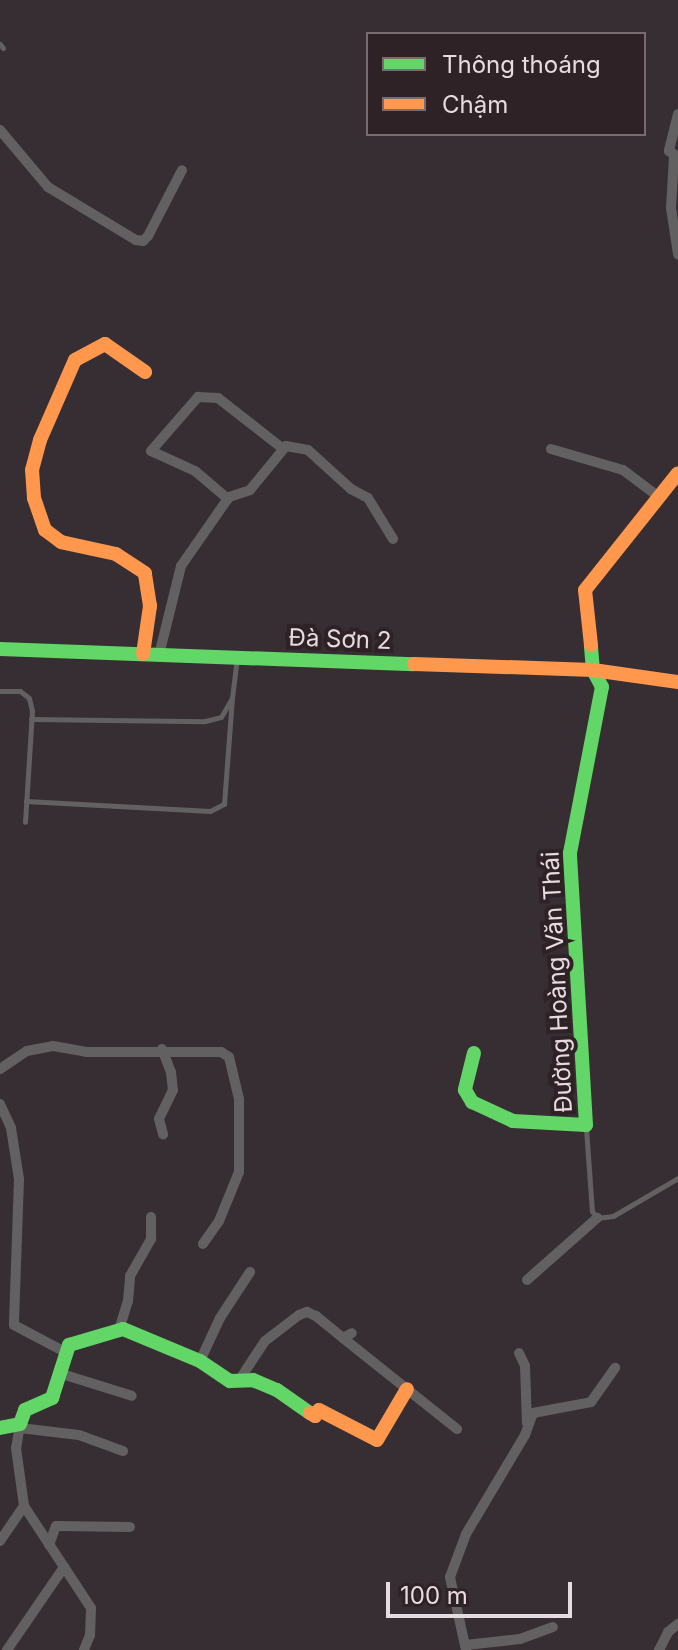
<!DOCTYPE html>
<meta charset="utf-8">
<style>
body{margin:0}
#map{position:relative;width:678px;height:1650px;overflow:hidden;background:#362e32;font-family:Inter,sans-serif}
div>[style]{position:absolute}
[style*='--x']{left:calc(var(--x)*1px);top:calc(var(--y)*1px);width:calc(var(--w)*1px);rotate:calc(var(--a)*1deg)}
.lane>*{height:5px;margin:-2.5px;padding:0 2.5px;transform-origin:2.5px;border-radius:2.5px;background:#636061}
.street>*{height:10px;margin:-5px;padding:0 5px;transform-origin:5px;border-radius:5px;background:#636061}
.fast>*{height:14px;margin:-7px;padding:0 7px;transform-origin:7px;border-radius:7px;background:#63d668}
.slow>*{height:14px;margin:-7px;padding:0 7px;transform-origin:7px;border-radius:7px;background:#ff974d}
span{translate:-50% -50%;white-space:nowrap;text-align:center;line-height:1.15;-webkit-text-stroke:8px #2f2227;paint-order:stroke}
.street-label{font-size:24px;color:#e6dce0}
.legend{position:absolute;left:366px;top:32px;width:280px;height:104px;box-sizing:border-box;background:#2f2227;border:2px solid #786c71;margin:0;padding:10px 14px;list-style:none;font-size:24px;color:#e6dce0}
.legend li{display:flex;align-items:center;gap:16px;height:40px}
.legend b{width:40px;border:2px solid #786c71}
.scale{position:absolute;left:386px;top:1582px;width:186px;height:36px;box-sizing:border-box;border:4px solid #e6dce0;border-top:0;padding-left:10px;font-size:24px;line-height:28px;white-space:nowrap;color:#e6dce0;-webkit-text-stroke:6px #2f2227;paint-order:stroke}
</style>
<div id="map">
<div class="lane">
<i style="--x:0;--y:44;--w:5;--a:53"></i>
<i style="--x:0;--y:691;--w:20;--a:0"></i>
<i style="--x:20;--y:691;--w:11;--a:38"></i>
<i style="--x:29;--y:698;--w:13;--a:77"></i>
<i style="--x:32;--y:711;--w:111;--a:93.6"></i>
<i style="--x:31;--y:719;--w:174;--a:0.7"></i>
<i style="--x:205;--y:721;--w:16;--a:-14"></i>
<i style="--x:221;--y:717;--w:22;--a:-60"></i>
<i style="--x:232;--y:698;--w:38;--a:-83"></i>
<i style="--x:26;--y:801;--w:184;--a:3.1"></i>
<i style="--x:210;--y:811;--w:16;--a:-27"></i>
<i style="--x:224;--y:804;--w:106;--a:-85.7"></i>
<i style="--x:586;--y:1128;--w:83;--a:85.9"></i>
<i style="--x:592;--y:1211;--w:9;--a:54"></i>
<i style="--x:597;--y:1218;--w:16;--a:-7"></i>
<i style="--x:613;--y:1216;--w:75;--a:-30.3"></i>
</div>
<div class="street">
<i style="--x:678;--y:114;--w:38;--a:104"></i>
<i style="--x:669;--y:151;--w:11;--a:34"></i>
<i style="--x:0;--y:130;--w:75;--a:49.9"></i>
<i style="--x:48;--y:187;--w:103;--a:31.1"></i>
<i style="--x:136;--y:240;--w:7;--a:8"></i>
<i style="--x:143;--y:241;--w:7;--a:-45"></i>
<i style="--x:148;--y:236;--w:74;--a:-62.7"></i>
<i style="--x:674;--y:156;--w:52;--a:93.3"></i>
<i style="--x:671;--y:208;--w:47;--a:81.3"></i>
<i style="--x:551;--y:449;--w:75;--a:16.3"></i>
<i style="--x:623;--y:470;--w:45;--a:36.9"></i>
<i style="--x:228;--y:499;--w:43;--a:-139.7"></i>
<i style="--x:195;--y:471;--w:48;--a:-155.6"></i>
<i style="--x:151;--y:451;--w:72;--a:-49"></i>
<i style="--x:198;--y:397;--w:20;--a:3"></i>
<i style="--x:218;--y:398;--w:81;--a:38"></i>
<i style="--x:159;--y:655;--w:92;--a:-76.1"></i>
<i style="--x:181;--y:566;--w:84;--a:-55.2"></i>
<i style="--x:229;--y:497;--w:22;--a:-18"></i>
<i style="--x:250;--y:490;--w:57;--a:-50.7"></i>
<i style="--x:286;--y:446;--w:22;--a:10"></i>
<i style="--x:308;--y:450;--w:58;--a:42.2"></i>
<i style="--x:351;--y:489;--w:19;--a:28"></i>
<i style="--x:368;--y:498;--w:48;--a:58.6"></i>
<i style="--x:162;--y:1049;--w:25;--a:69"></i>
<i style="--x:171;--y:1072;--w:18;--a:84"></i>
<i style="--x:173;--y:1090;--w:32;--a:116"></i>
<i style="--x:159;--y:1119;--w:16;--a:75"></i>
<i style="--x:0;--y:1069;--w:32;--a:-34"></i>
<i style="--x:27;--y:1051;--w:26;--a:-11"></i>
<i style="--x:53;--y:1046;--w:34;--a:10"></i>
<i style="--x:86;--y:1052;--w:135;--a:0"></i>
<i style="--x:221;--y:1052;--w:9;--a:32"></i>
<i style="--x:229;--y:1057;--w:43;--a:76.6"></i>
<i style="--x:239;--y:1099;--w:73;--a:90"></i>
<i style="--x:239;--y:1172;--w:53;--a:112.2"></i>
<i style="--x:219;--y:1221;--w:28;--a:125"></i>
<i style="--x:0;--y:1104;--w:26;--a:65"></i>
<i style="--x:11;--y:1128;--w:52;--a:81.1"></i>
<i style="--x:19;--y:1179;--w:146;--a:92"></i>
<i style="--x:14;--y:1325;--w:58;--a:27.9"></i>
<i style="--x:527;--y:1280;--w:94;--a:-41.5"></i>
<i style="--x:119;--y:1330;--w:30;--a:-73"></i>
<i style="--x:128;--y:1301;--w:25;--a:-85"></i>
<i style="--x:130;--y:1276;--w:43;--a:-60.4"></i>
<i style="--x:151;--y:1239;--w:22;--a:-90"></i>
<i style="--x:343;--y:1338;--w:146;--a:38.6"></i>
<i style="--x:519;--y:1353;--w:14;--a:65"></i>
<i style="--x:525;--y:1366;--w:57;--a:88"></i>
<i style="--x:200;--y:1361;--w:47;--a:-65.1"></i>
<i style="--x:220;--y:1318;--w:55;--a:-56.9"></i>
<i style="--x:62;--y:1374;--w:73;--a:17.4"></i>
<i style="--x:240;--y:1379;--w:45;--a:-56.7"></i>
<i style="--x:265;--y:1341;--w:43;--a:-37.4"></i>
<i style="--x:299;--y:1315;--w:9;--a:-21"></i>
<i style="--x:307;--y:1312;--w:10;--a:24"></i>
<i style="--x:316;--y:1316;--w:35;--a:39"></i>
<i style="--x:343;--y:1338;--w:10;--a:-29"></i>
<i style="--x:20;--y:1424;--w:24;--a:99"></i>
<i style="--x:16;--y:1448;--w:59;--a:82.1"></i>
<i style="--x:24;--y:1506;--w:122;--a:56.7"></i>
<i style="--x:91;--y:1608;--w:27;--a:92"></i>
<i style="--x:90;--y:1635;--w:16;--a:112"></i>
<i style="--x:20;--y:1428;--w:59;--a:6.8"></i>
<i style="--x:79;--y:1435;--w:47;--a:20"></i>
<i style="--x:0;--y:1541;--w:42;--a:-55.6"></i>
<i style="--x:49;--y:1545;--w:20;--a:-70"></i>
<i style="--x:56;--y:1526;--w:74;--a:0.8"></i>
<i style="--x:466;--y:1645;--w:54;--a:-6.3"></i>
<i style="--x:520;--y:1639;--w:35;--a:-20"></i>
<i style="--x:7;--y:1650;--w:101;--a:-55.5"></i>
<i style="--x:466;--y:1650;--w:75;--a:-102.4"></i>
<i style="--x:450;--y:1577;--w:46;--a:-69.6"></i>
<i style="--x:466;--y:1534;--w:115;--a:-59.2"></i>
<i style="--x:525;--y:1435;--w:23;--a:-70"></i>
<i style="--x:533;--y:1413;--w:59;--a:-10.7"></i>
<i style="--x:591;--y:1402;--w:42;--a:-54.8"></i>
<i style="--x:659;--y:1650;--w:20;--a:-63"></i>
<i style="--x:668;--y:1632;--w:13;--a:-39"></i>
</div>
<div class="fast">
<i style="--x:0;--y:649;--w:414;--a:2.1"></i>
<i style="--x:474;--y:1053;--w:38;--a:104"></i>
<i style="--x:465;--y:1090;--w:14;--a:60"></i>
<i style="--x:472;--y:1102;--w:45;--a:24.9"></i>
<i style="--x:513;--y:1121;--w:73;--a:3.1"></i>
<i style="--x:586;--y:1125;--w:272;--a:-93.4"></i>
<i style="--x:570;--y:853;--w:169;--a:-79.1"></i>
<i style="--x:602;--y:687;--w:19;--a:-118"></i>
<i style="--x:593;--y:670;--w:25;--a:-95"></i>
<i style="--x:0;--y:1428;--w:20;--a:-11"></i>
<i style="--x:20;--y:1424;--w:15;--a:-70"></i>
<i style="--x:25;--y:1410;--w:30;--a:-24"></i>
<i style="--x:52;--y:1398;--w:56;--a:-72.2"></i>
<i style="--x:69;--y:1345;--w:56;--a:-16.5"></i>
<i style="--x:123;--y:1329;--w:83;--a:22.6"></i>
<i style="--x:200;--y:1361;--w:36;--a:34"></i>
<i style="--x:230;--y:1381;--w:23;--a:-2"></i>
<i style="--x:253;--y:1380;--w:26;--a:23"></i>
<i style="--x:277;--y:1390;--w:40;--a:34.9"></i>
</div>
<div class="slow">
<i style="--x:591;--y:645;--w:55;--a:-96.2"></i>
<i style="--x:585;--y:590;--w:149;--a:-51.5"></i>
<i style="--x:143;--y:654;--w:49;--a:-81.7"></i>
<i style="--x:150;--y:606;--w:33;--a:-99"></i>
<i style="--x:145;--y:573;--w:35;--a:-147"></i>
<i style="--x:116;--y:554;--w:56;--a:-167.7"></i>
<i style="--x:61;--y:542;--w:20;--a:-143"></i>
<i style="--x:45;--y:530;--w:34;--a:-109"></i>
<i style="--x:34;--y:498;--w:28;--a:-94"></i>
<i style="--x:32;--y:470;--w:31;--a:-75"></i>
<i style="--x:40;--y:440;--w:87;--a:-66.4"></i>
<i style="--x:75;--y:360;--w:34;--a:-28"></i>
<i style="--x:105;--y:344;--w:49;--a:35"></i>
<i style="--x:414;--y:664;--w:179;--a:1.9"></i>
<i style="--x:593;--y:670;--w:86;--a:8"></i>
<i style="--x:310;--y:1413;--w:6;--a:31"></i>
<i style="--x:315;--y:1416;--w:7;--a:-56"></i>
<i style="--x:319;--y:1410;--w:65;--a:27.3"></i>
<i style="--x:377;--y:1440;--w:59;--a:-59.5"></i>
</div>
<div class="street-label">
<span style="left:340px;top:639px;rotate:2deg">Đà Sơn 2</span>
<span style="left:557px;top:982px;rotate:-93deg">Đường Hoàng Văn Thái</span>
</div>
<ul class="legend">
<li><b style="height:10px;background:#63d668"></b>Thông thoáng</li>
<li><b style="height:10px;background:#ff974d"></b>Chậm</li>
</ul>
<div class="scale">100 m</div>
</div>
